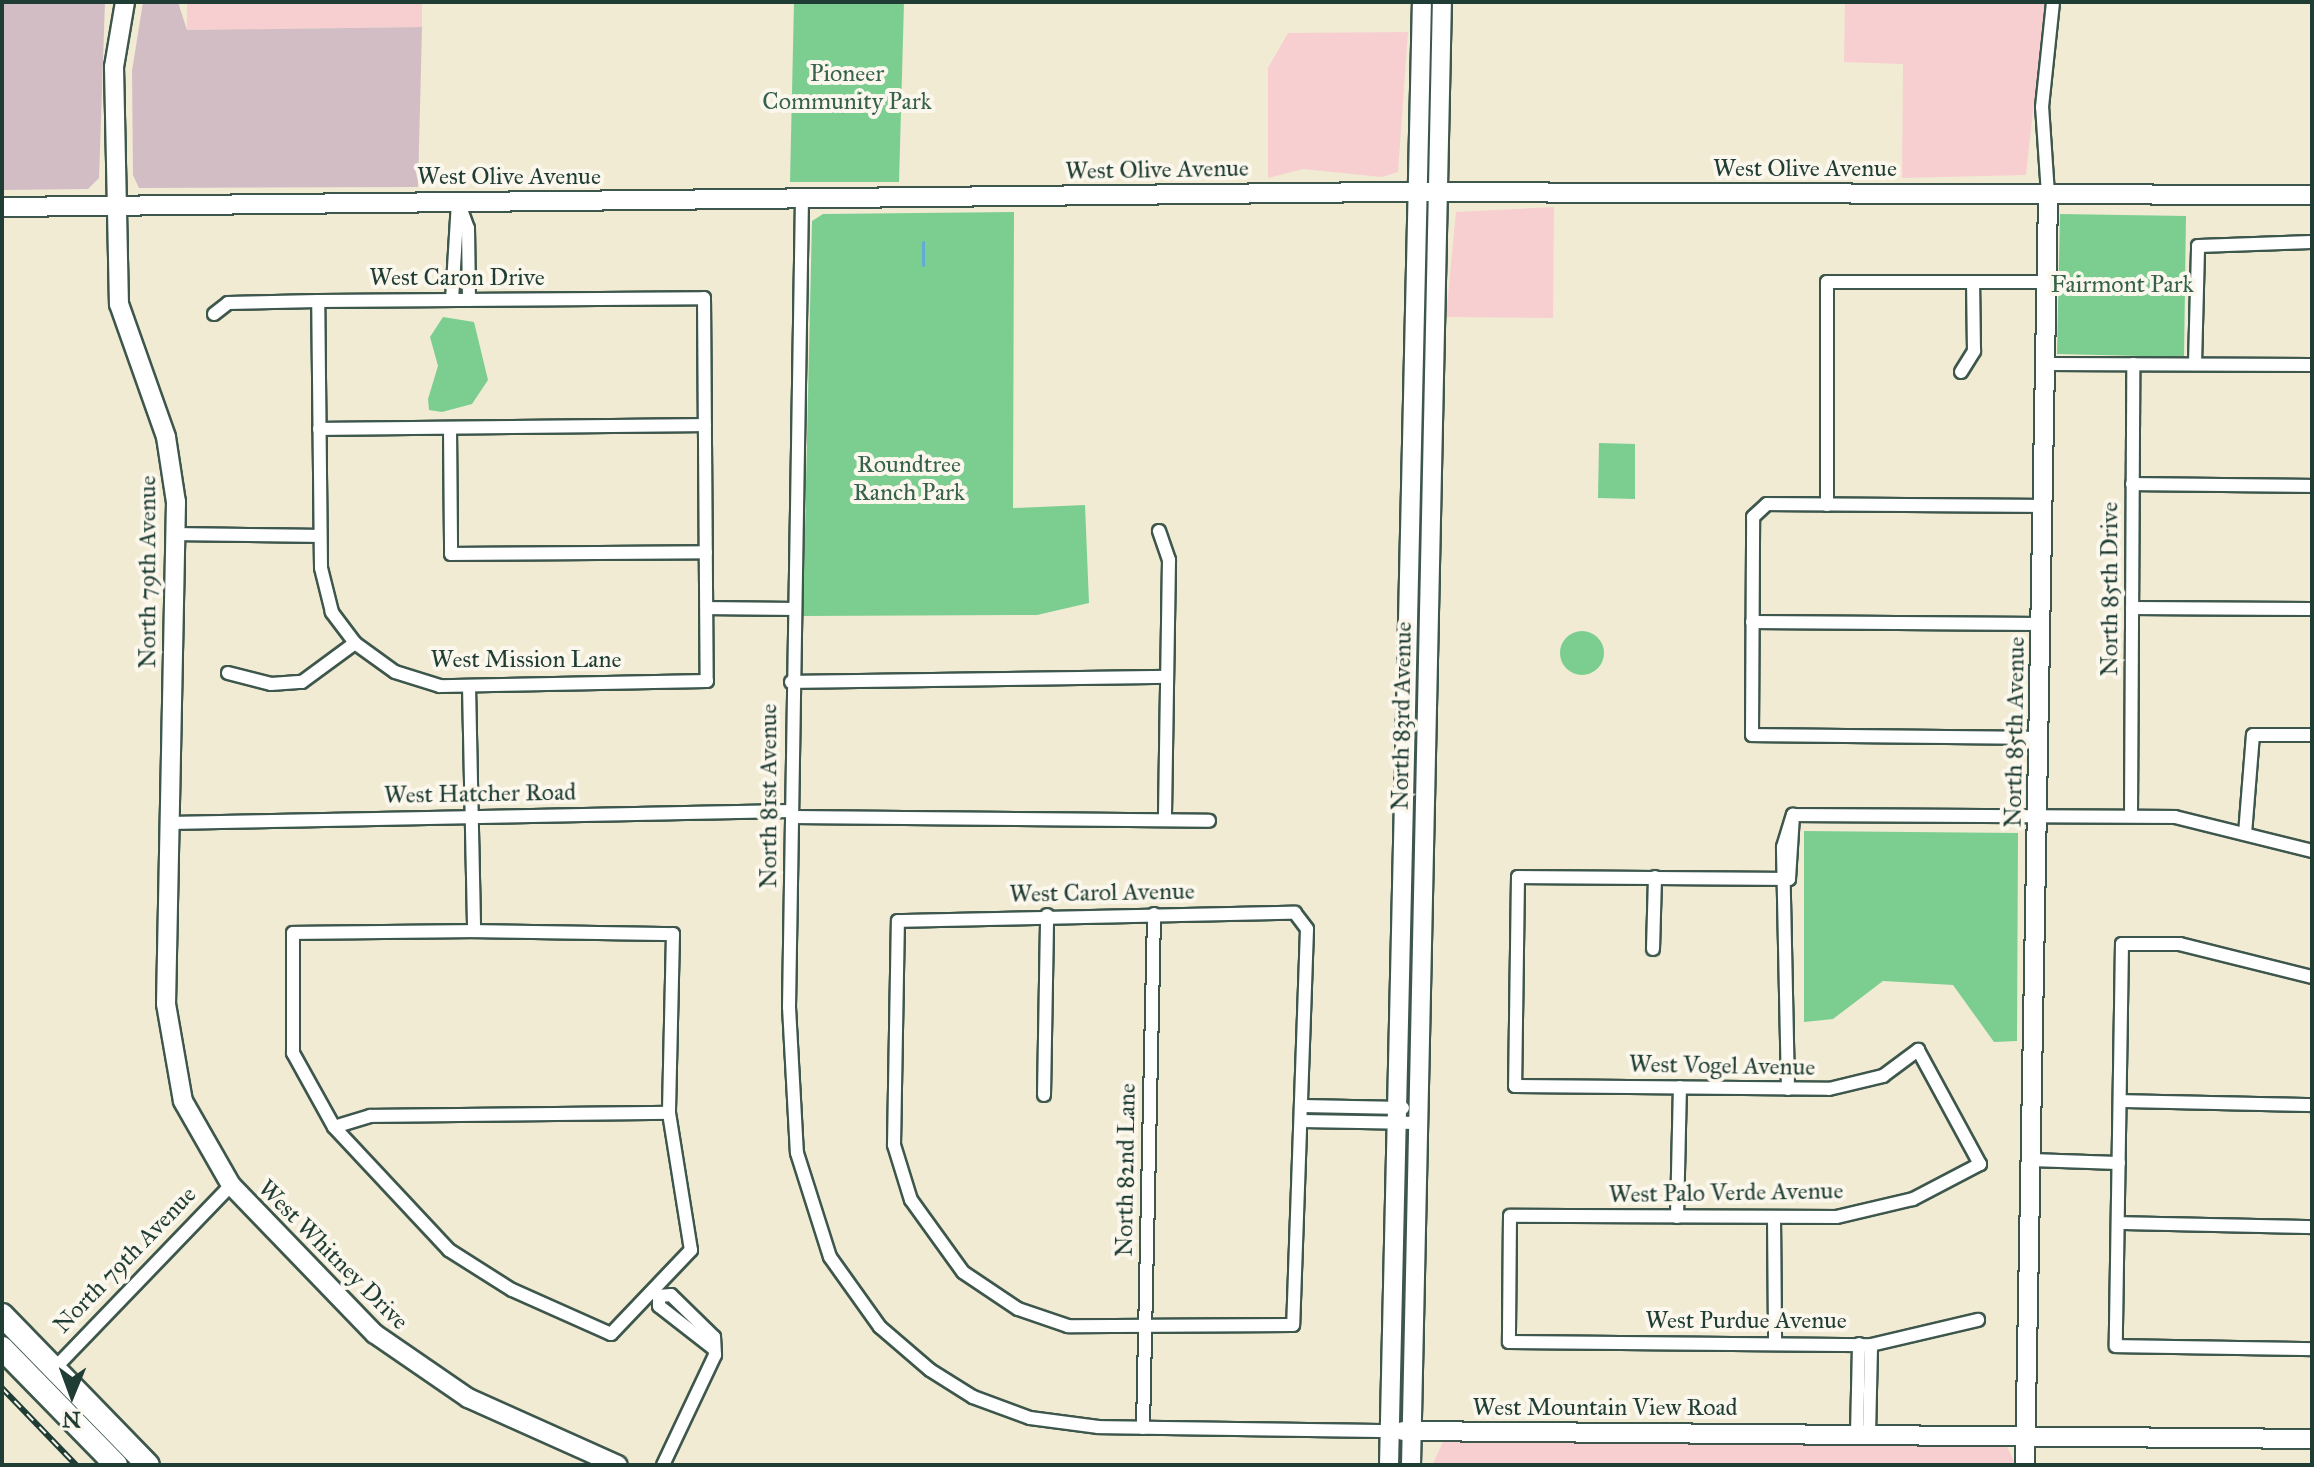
<!DOCTYPE html>
<style>
body{margin:0}
#map{position:relative;width:2314px;height:1467px;overflow:hidden;background:#f1ebd4;font-family:"IM FELL Great Primer",serif}
div>[style]{position:absolute}
[style*='--x']{left:calc(var(--x)*1px);top:calc(var(--y)*1px);width:calc(var(--w)*1px);rotate:calc(var(--a)*1deg)}
.built>*{inset:0;background:#f7cfd0}
.industrial>*{inset:0;background:#d2bdc5}
.green>*{inset:0;background:#7cce90}
.round{border-radius:50%}
.stream>*{height:3px;margin:-1.5px;padding:0 1.5px;transform-origin:1.5px;border-radius:1.5px;background:#60abd8}
.roads{filter:drop-shadow(2px 0 #3e574c) drop-shadow(-2px 0 #3e574c) drop-shadow(0 2px #3e574c) drop-shadow(0 -2px #3e574c)}
.street>*{height:12px;margin:-6px;padding:0 6px;transform-origin:6px;border-radius:6px;background:#fff}
.secondary>*{height:18px;margin:-9px;padding:0 9px;transform-origin:9px;border-radius:9px;background:#fff}
.highway>*{height:22px;margin:-11px;padding:0 11px;transform-origin:11px;border-radius:11px;background:#fff}
.rail>*{height:6px;margin-top:-3px;transform-origin:0;background:repeating-linear-gradient(90deg,#fbf7ec 0 9px,#1f3d34 0 18px);box-sizing:border-box;border-block:2px solid #1f3d34}
span{translate:-50% -50%;white-space:nowrap;text-align:center;line-height:1.15;-webkit-text-stroke:8px #fbf7ec;paint-order:stroke}
.park-label{font-size:24px;color:#36614b}
.street-label{font-size:24px;color:#1f3d34}
.frame{position:absolute;inset:0;border:4px solid #1f3d34;pointer-events:none}
.north{position:absolute;left:32px;top:1355px;width:80px;height:80px;-webkit-text-stroke:6px #fbf7ec;paint-order:stroke;rotate:181deg;font-size:22px;font-weight:700;line-height:32px;text-align:center;color:#1f3d34}
.north::after{content:'';display:block;margin:auto;width:28px;height:36px;background:#1f3d34;clip-path:polygon(50% 0,100% 100%,50% 72%,0 100%)}
</style>
<div id="map">
<div class="built">
<i style="clip-path:polygon(187px 2px,422px 2px,422px 27px,187px 30px)"></i>
<i style="clip-path:polygon(1845px 2px,2045px 2px,2026px 175px,1902px 178px,1903px 64px,1844px 62px)"></i>
<i style="clip-path:polygon(1408px 32px,1398px 172px,1382px 177px,1303px 169px,1268px 178px,1268px 68px,1288px 33px)"></i>
<i style="clip-path:polygon(1554px 207px,1553px 318px,1446px 317px,1456px 212px)"></i>
<i style="clip-path:polygon(1443px 1442px,2006px 1445px,2016px 1465px,1432px 1465px)"></i>
</div>
<div class="industrial">
<i style="clip-path:polygon(2px 2px,105px 2px,99px 178px,88px 189px,2px 190px)"></i>
<i style="clip-path:polygon(143px 2px,178px 2px,187px 30px,422px 27px,418px 187px,139px 188px,133px 175px,132px 71px)"></i>
</div>
<div class="green">
<i style="clip-path:polygon(794px 2px,904px 2px,899px 182px,790px 182px)"></i>
<i style="clip-path:polygon(1014px 212px,1013px 508px,1085px 505px,1089px 603px,1037px 615px,803px 616px,812px 221px,823px 214px)"></i>
<i style="clip-path:polygon(2060px 214px,2186px 216px,2184px 357px,2057px 354px)"></i>
<i style="clip-path:polygon(443px 317px,474px 322px,488px 380px,472px 404px,442px 412px,429px 410px,428px 399px,438px 366px,430px 337px)"></i>
<i style="clip-path:polygon(1599px 443px,1635px 444px,1635px 499px,1598px 498px)"></i>
<i class="round" style="left:1560px;top:631px;width:44px;height:44px"></i>
<i style="clip-path:polygon(1804px 831px,2018px 833px,2017px 1041px,1994px 1042px,1953px 985px,1883px 981px,1833px 1019px,1804px 1022px)"></i>
</div>
<div class="stream">
<i style="--x:923;--y:242;--w:23;--a:90"></i>
</div>
<div class="roads">
<div class="street">
<i style="--x:2048;--y:194;--w:87;--a:-93.9"></i>
<i style="--x:2042;--y:107;--w:106;--a:-84"></i>
<i style="--x:802;--y:198;--w:809;--a:90.92"></i>
<i style="--x:789;--y:1007;--w:146;--a:86.9"></i>
<i style="--x:797;--y:1153;--w:109;--a:72.4"></i>
<i style="--x:830;--y:1257;--w:86;--a:54.5"></i>
<i style="--x:880;--y:1327;--w:66;--a:40.7"></i>
<i style="--x:930;--y:1370;--w:51;--a:32.1"></i>
<i style="--x:973;--y:1397;--w:61;--a:20.2"></i>
<i style="--x:1030;--y:1418;--w:69;--a:7.5"></i>
<i style="--x:1098;--y:1427;--w:294;--a:0.8"></i>
<i style="--x:458;--y:201;--w:29;--a:70"></i>
<i style="--x:468;--y:228;--w:72;--a:89.2"></i>
<i style="--x:452;--y:300;--w:99;--a:-86.5"></i>
<i style="--x:214;--y:314;--w:18;--a:-38"></i>
<i style="--x:228;--y:303;--w:90;--a:-1.3"></i>
<i style="--x:318;--y:301;--w:386;--a:-0.4"></i>
<i style="--x:704;--y:298;--w:383;--a:89.6"></i>
<i style="--x:707;--y:681;--w:267;--a:178.9"></i>
<i style="--x:440;--y:686;--w:47;--a:-162.7"></i>
<i style="--x:395;--y:672;--w:49;--a:-144.1"></i>
<i style="--x:355;--y:643;--w:39;--a:-127"></i>
<i style="--x:332;--y:612;--w:45;--a:-104"></i>
<i style="--x:321;--y:568;--w:267;--a:-90.6"></i>
<i style="--x:2047;--y:364;--w:265;--a:0.2"></i>
<i style="--x:2195;--y:364;--w:118;--a:-88.5"></i>
<i style="--x:2198;--y:246;--w:114;--a:-2"></i>
<i style="--x:1961;--y:372;--w:25;--a:-58"></i>
<i style="--x:1974;--y:351;--w:69;--a:-90.8"></i>
<i style="--x:450;--y:428;--w:126;--a:89.5"></i>
<i style="--x:451;--y:554;--w:255;--a:-0.4"></i>
<i style="--x:319;--y:429;--w:386;--a:-0.6"></i>
<i style="--x:2132;--y:484;--w:180;--a:0.6"></i>
<i style="--x:1827;--y:505;--w:223;--a:-90"></i>
<i style="--x:1827;--y:282;--w:220;--a:0"></i>
<i style="--x:1159;--y:531;--w:31;--a:71"></i>
<i style="--x:1169;--y:560;--w:255;--a:90.9"></i>
<i style="--x:177;--y:534;--w:143;--a:0.8"></i>
<i style="--x:707;--y:608;--w:85;--a:0.7"></i>
<i style="--x:2132;--y:608;--w:180;--a:0.3"></i>
<i style="--x:1752;--y:622;--w:289;--a:0.4"></i>
<i style="--x:228;--y:673;--w:44;--a:14.3"></i>
<i style="--x:271;--y:684;--w:31;--a:-4"></i>
<i style="--x:302;--y:682;--w:66;--a:-36.3"></i>
<i style="--x:791;--y:682;--w:375;--a:-0.8"></i>
<i style="--x:469;--y:686;--w:245;--a:88.8"></i>
<i style="--x:474;--y:931;--w:199;--a:0.9"></i>
<i style="--x:673;--y:934;--w:179;--a:91.3"></i>
<i style="--x:669;--y:1113;--w:139;--a:80.9"></i>
<i style="--x:691;--y:1250;--w:116;--a:133.6"></i>
<i style="--x:611;--y:1334;--w:108;--a:-156"></i>
<i style="--x:512;--y:1290;--w:75;--a:-147.6"></i>
<i style="--x:449;--y:1250;--w:168;--a:-133.1"></i>
<i style="--x:334;--y:1127;--w:85;--a:-119"></i>
<i style="--x:293;--y:1053;--w:120;--a:-90"></i>
<i style="--x:293;--y:933;--w:181;--a:-0.6"></i>
<i style="--x:2040;--y:738;--w:288;--a:-179.4"></i>
<i style="--x:1752;--y:735;--w:218;--a:-89.7"></i>
<i style="--x:1753;--y:517;--w:19;--a:-43"></i>
<i style="--x:1767;--y:504;--w:278;--a:0.4"></i>
<i style="--x:1793;--y:815;--w:382;--a:0.3"></i>
<i style="--x:2175;--y:817;--w:141;--a:13.9"></i>
<i style="--x:2131;--y:815;--w:451;--a:-89.7"></i>
<i style="--x:792;--y:817;--w:417;--a:0.5"></i>
<i style="--x:169;--y:823;--w:622;--a:-1.11"></i>
<i style="--x:2245;--y:834;--w:99;--a:-85.4"></i>
<i style="--x:2253;--y:735;--w:59;--a:0"></i>
<i style="--x:1789;--y:879;--w:271;--a:-179.6"></i>
<i style="--x:1518;--y:877;--w:209;--a:90.8"></i>
<i style="--x:1515;--y:1086;--w:314;--a:0.5"></i>
<i style="--x:1829;--y:1089;--w:56;--a:-13.5"></i>
<i style="--x:1883;--y:1076;--w:44;--a:-36.6"></i>
<i style="--x:1918;--y:1050;--w:130;--a:61.5"></i>
<i style="--x:1980;--y:1164;--w:76;--a:152.4"></i>
<i style="--x:1913;--y:1199;--w:79;--a:166.8"></i>
<i style="--x:1836;--y:1217;--w:326;--a:-179.8"></i>
<i style="--x:1510;--y:1216;--w:126;--a:90.5"></i>
<i style="--x:1509;--y:1342;--w:362;--a:0.5"></i>
<i style="--x:1871;--y:1345;--w:110;--a:-13.2"></i>
<i style="--x:1789;--y:879;--w:64;--a:-86.4"></i>
<i style="--x:1295;--y:913;--w:20;--a:53"></i>
<i style="--x:1307;--y:929;--w:396;--a:92"></i>
<i style="--x:1293;--y:1325;--w:225;--a:179.7"></i>
<i style="--x:1068;--y:1326;--w:53;--a:-161.2"></i>
<i style="--x:1018;--y:1309;--w:66;--a:-146.1"></i>
<i style="--x:963;--y:1272;--w:89;--a:-125.8"></i>
<i style="--x:911;--y:1200;--w:58;--a:-107.2"></i>
<i style="--x:894;--y:1145;--w:224;--a:-89"></i>
<i style="--x:898;--y:921;--w:397;--a:-1.2"></i>
<i style="--x:1653;--y:949;--w:72;--a:-88.4"></i>
<i style="--x:2312;--y:977;--w:136;--a:-166"></i>
<i style="--x:2180;--y:944;--w:58;--a:180"></i>
<i style="--x:2122;--y:944;--w:402;--a:90.9"></i>
<i style="--x:2116;--y:1346;--w:196;--a:0.9"></i>
<i style="--x:1788;--y:1089;--w:242;--a:-91.2"></i>
<i style="--x:1783;--y:847;--w:34;--a:-73"></i>
<i style="--x:1044;--y:1095;--w:180;--a:-89"></i>
<i style="--x:2120;--y:1101;--w:192;--a:1.2"></i>
<i style="--x:1302;--y:1106;--w:101;--a:1.1"></i>
<i style="--x:1302;--y:1121;--w:116;--a:1"></i>
<i style="--x:334;--y:1127;--w:38;--a:-17"></i>
<i style="--x:370;--y:1116;--w:299;--a:-0.6"></i>
<i style="--x:2030;--y:1160;--w:89;--a:1.9"></i>
<i style="--x:1677;--y:1217;--w:130;--a:-88.7"></i>
<i style="--x:1774;--y:1217;--w:127;--a:89.5"></i>
<i style="--x:2118;--y:1223;--w:194;--a:1.2"></i>
<i style="--x:55;--y:1368;--w:254;--a:-46.1"></i>
<i style="--x:1143;--y:1428;--w:514;--a:-88.77"></i>
<i style="--x:1857;--y:1434;--w:90;--a:-88.7"></i>
<i style="--x:1869;--y:1435;--w:90;--a:-88.7"></i>
<i style="--x:663;--y:1465;--w:122;--a:-64.7"></i>
<i style="--x:715;--y:1355;--w:18;--a:-93"></i>
<i style="--x:714;--y:1337;--w:60;--a:-135.7"></i>
<i style="--x:671;--y:1295;--w:12;--a:175"></i>
<i style="--x:659;--y:1296;--w:10;--a:90"></i>
<i style="--x:659;--y:1306;--w:70;--a:38"></i>
</div>
<div class="secondary">
<i style="--x:125;--y:2;--w:66;--a:99.6"></i>
<i style="--x:114;--y:67;--w:237;--a:88.8"></i>
<i style="--x:119;--y:304;--w:141;--a:70.5"></i>
<i style="--x:166;--y:437;--w:66;--a:81.3"></i>
<i style="--x:176;--y:502;--w:502;--a:91.14"></i>
<i style="--x:166;--y:1004;--w:98;--a:80.1"></i>
<i style="--x:183;--y:1101;--w:97;--a:60.3"></i>
<i style="--x:231;--y:1185;--w:207;--a:46"></i>
<i style="--x:375;--y:1334;--w:113;--a:34.5"></i>
<i style="--x:468;--y:1398;--w:164;--a:24.1"></i>
<i style="--x:2;--y:207;--w:1394;--a:-0.62"></i>
<i style="--x:1396;--y:192;--w:916;--a:0.19"></i>
<i style="--x:1403;--y:1431;--w:909;--a:0.5"></i>
<i style="--x:1389;--y:1465;--w:1463;--a:-88.71"></i>
<i style="--x:1411;--y:1465;--w:1463;--a:-88.79"></i>
<i style="--x:2025;--y:1465;--w:1271;--a:-88.96"></i>
</div>
<div class="highway">
<i style="--x:2;--y:1315;--w:209;--a:45.8"></i>
<i style="--x:2;--y:1348;--w:163;--a:45.7"></i>
</div>
</div>
<div class="rail">
<i style="--x:2;--y:1388;--w:107;--a:46.1"></i>
</div>
<div class="park-label">
<span style="left:847px;top:88px">Pioneer<br>Community Park</span>
<span style="left:2122px;top:285px">Fairmont Park</span>
<span style="left:909px;top:479px">Roundtree<br>Ranch Park</span>
</div>
<div class="street-label">
<span style="left:1805px;top:169px">West Olive Avenue</span>
<span style="left:1157px;top:170px;rotate:-1deg">West Olive Avenue</span>
<span style="left:509px;top:177px">West Olive Avenue</span>
<span style="left:457px;top:278px">West Caron Drive</span>
<span style="left:148px;top:572px;rotate:-90deg">North 79th Avenue</span>
<span style="left:2110px;top:589px;rotate:-90deg">North 85th Drive</span>
<span style="left:526px;top:660px">West Mission Lane</span>
<span style="left:1402px;top:716px;rotate:-89deg">North 83rd Avenue</span>
<span style="left:2015px;top:732px;rotate:-89deg">North 85th Avenue</span>
<span style="left:480px;top:794px;rotate:-1deg">West Hatcher Road</span>
<span style="left:769px;top:796px;rotate:-90deg">North 81st Avenue</span>
<span style="left:1102px;top:893px;rotate:-1deg">West Carol Avenue</span>
<span style="left:1722px;top:1066px;rotate:1deg">West Vogel Avenue</span>
<span style="left:1126px;top:1170px;rotate:-89deg">North 82nd Lane</span>
<span style="left:1726px;top:1193px;rotate:-1deg">West Palo Verde Avenue</span>
<span style="left:333px;top:1255px;rotate:45deg">West Whitney Drive</span>
<span style="left:125px;top:1260px;rotate:-46deg">North 79th Avenue</span>
<span style="left:1746px;top:1321px">West Purdue Avenue</span>
<span style="left:1605px;top:1408px">West Mountain View Road</span>
</div>
<div class="frame"></div>
<div class="north">N</div>
</div>
